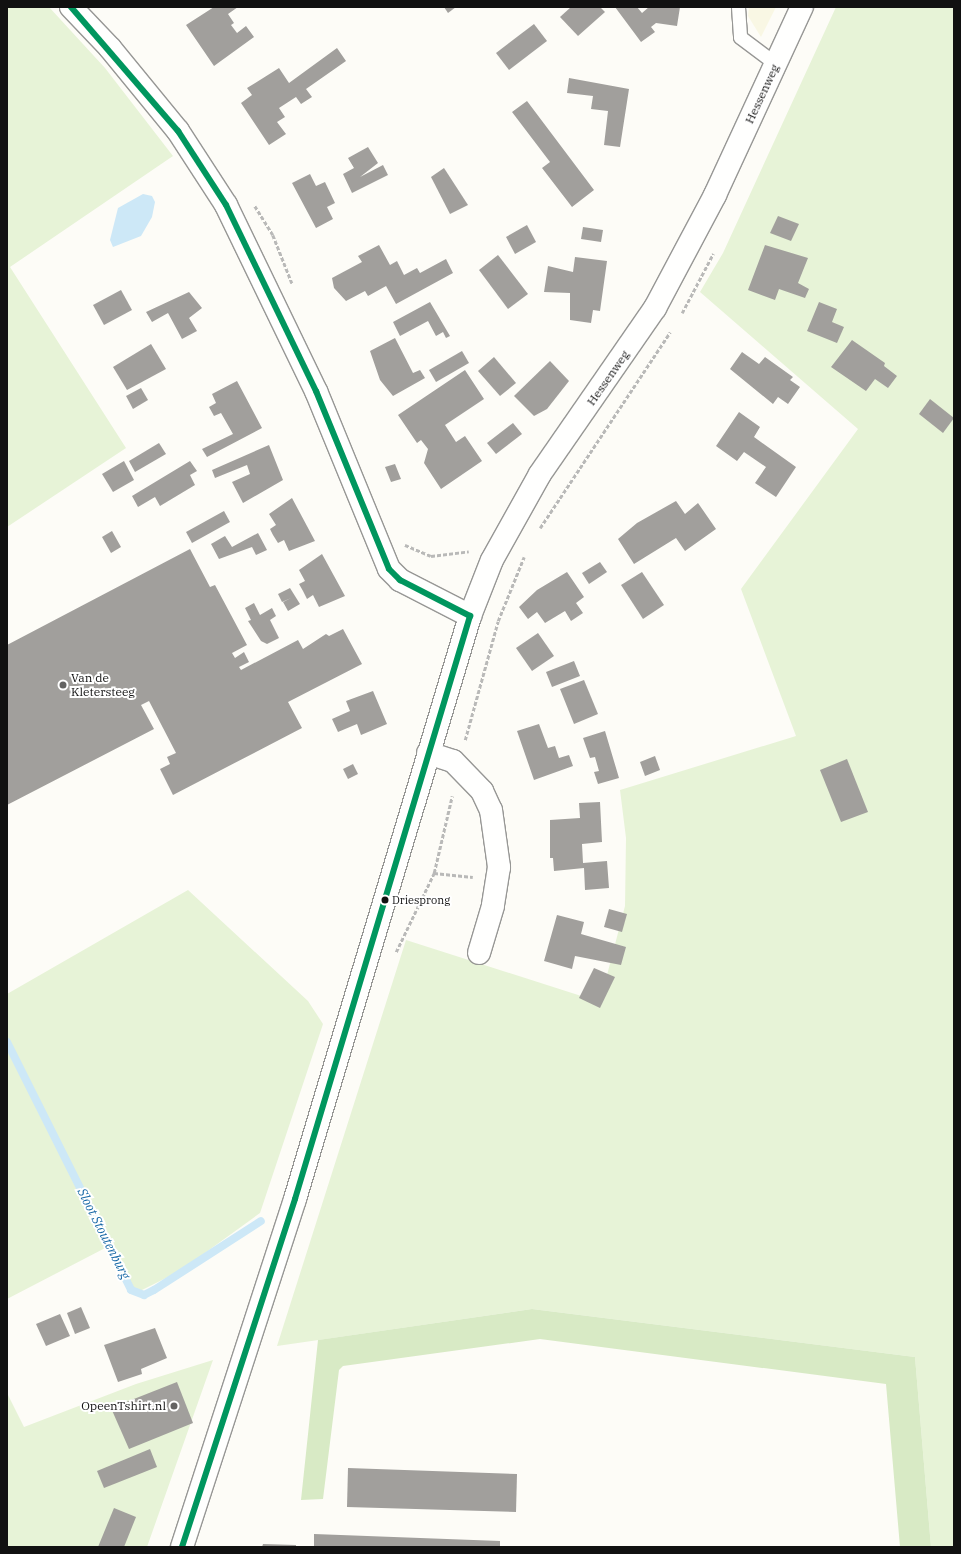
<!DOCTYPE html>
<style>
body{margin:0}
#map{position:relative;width:961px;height:1554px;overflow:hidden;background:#fdfcf7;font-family:"IBM Plex Serif",serif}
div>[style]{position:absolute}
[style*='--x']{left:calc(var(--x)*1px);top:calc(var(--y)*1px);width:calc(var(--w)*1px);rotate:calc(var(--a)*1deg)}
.farmland>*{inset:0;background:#f9f7e4}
.green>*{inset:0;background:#e7f3d7}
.forest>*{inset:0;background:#d8eac5}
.water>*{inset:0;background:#cde8f7}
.stream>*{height:8px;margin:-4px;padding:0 4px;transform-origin:4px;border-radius:4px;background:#cde8f7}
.building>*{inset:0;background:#a19f9c}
.path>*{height:2.5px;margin-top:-1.25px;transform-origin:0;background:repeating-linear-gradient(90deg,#b9b9b8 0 4px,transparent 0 6px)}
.roads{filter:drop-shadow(1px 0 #979795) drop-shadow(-1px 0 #979795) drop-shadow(0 1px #979795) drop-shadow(0 -1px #979795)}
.service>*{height:13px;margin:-6.5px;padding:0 6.5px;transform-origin:6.5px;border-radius:6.5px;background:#fffffe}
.minor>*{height:22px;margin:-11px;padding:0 11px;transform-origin:11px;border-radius:11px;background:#fffffe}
.tertiary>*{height:22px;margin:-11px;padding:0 11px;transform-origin:11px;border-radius:11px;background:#fffffe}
.bus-1>*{height:6px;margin:-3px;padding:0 3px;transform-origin:3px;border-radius:3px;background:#00965e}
.dots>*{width:11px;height:11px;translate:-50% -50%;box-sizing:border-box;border:2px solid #fff;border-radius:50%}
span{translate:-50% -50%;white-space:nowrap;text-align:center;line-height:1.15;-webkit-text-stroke:4px #fff;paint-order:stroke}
.bus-label{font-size:11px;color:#111}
.left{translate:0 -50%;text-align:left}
.street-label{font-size:12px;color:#111}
.poi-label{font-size:12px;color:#111}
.right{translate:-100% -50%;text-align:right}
.water-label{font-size:13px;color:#1768a6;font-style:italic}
.frame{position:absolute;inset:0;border:8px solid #111;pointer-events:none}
</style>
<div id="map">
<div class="farmland">
<i style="clip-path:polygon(749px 7px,776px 7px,761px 37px,748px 16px)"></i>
</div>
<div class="green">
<i style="clip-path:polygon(7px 7px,49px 7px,105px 68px,173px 156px,10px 267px,126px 448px,7px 527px)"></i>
<i style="clip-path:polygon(836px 7px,954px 7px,954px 1547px,931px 1547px,915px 1357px,532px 1309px,277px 1346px,406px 940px,600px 1002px,625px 906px,626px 838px,620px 790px,796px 736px,741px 589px,858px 429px,700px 292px,723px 253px)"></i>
<i style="clip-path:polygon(188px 890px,308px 1001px,323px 1024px,260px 1213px,180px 1271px,134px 1294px,109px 1246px,7px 1299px,7px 994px)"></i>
<i style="clip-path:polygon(213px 1360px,147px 1547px,7px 1547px,7px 1393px,24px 1427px,136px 1384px)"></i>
</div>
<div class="forest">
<i style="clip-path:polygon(532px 1309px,915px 1357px,931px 1547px,900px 1547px,886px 1384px,540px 1339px,343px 1366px,339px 1370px,323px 1499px,301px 1500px,318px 1340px)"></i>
</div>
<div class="water">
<i style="clip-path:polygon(143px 194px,152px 196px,155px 202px,152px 217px,141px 236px,113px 247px,110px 240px,118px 208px)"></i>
</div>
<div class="stream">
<i style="--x:7;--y:1042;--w:277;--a:63.4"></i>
<i style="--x:131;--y:1290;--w:14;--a:21"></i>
<i style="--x:144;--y:1295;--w:11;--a:-27"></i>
<i style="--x:154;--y:1290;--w:127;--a:-32.8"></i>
</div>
<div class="building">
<i style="clip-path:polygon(214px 7px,238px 7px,228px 14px,234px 23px,231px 25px,237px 33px,246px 26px,254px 37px,214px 66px,186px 25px)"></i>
<i style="clip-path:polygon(444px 7px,456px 7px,448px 13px)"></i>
<i style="clip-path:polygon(571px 7px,600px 7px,605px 12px,578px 36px,560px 17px)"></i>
<i style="clip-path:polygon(615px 7px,637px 7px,642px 13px,649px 7px,680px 7px,677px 26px,656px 23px,651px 27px,655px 32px,641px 42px)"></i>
<i style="clip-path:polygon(534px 24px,547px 41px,509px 70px,496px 53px)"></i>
<i style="clip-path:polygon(337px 48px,346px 61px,306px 89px,312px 97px,301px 104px,296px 97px,279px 108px,285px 117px,277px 122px,286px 134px,269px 145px,241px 103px,252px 95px,247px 88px,279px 68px,289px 83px)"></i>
<i style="clip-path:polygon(569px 78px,629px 89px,620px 147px,604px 145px,608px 111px,591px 109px,593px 96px,567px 93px)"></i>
<i style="clip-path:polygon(527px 101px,594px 190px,572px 207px,542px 168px,550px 162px,512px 112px)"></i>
<i style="clip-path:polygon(368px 147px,378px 163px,360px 177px,383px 165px,388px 175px,352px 193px,343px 174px,354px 168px,348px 158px)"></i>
<i style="clip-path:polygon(444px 168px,468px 205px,450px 214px,431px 177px)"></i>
<i style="clip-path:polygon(310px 174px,316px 186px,325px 182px,335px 203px,327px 207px,333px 219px,316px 228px,292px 183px)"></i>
<i style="clip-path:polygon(778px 216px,799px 224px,791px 241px,770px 233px)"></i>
<i style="clip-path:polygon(527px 225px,536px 242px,515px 254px,506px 237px)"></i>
<i style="clip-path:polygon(583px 227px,603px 230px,601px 242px,581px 239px)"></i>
<i style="clip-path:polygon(379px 245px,390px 265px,397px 261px,404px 275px,417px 268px,420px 273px,446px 259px,453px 273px,396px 304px,386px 286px,368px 296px,365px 291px,346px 301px,334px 288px,332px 278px,362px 262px,358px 256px)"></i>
<i style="clip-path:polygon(765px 245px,808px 258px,798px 283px,809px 289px,805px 298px,779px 289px,775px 300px,748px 290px)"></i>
<i style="clip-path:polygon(498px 255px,528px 294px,508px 309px,479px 270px)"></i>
<i style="clip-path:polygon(575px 257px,607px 261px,600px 311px,593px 310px,591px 323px,570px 320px,570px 293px,544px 292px,548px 266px,573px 272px)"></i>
<i style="clip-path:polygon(121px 290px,132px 310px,104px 325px,93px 305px)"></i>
<i style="clip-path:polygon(189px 292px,202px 308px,189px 318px,197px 331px,182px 339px,168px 313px,152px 322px,146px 312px)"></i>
<i style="clip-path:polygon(430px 302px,450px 336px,446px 338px,443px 332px,436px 336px,428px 321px,400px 336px,393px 322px)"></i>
<i style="clip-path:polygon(819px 302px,837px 309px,832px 322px,844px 327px,837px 343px,807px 331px)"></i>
<i style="clip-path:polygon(395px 338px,413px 373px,420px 370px,425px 378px,393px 396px,380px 380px,370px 351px)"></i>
<i style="clip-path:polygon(852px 340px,885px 363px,884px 366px,897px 376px,888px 388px,875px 379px,866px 391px,831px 367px)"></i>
<i style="clip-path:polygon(151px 344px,166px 369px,127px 390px,113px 367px)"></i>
<i style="clip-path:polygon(462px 351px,469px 363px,436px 382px,429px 370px)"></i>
<i style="clip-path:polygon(742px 352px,759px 364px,765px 357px,793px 377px,790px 380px,800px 387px,788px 404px,778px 397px,773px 404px,730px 369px)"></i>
<i style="clip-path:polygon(494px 357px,516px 383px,500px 396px,478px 371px)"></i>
<i style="clip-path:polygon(550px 361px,569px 381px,547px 409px,534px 416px,514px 396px)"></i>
<i style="clip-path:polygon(465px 370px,484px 399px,445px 425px,456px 442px,465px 436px,482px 461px,441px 489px,424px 463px,428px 449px,421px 440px,417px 443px,398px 415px)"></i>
<i style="clip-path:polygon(237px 381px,262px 428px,207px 457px,202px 449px,233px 434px,221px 413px,214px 416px,209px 407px,216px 403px,212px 394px)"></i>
<i style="clip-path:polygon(141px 388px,148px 400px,133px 409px,126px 396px)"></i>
<i style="clip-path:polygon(930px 399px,954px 418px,943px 433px,919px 414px)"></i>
<i style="clip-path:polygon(739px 412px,760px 427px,754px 437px,796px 467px,776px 497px,755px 483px,766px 467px,744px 452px,737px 461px,716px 446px)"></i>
<i style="clip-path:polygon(513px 423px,522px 434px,496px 454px,487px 443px)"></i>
<i style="clip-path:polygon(159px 443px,166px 454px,135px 472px,129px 461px)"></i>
<i style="clip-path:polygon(269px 445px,283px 480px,243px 503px,232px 482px,250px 474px,247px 465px,215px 478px,212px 470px)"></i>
<i style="clip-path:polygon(124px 461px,134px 480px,113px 492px,102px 474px)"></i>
<i style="clip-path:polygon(190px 461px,197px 471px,190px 475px,195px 485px,160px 506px,155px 497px,138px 507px,132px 496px)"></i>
<i style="clip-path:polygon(395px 464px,401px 479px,391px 482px,385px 467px)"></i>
<i style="clip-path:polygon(292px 498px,315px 541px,289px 551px,284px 540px,278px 543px,273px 535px,270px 529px,276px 525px,269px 514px)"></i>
<i style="clip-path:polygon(676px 501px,685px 514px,698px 503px,716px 529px,685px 551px,676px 538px,634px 564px,618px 539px,637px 523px)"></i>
<i style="clip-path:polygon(224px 511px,230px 522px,192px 543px,186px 532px)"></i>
<i style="clip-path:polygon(112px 531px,121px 547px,111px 553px,102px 537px)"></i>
<i style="clip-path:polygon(258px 533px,267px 550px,256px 555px,252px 547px,219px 559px,211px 544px,225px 536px,232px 547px)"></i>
<i style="clip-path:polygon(190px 549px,210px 587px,215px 585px,247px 645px,232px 653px,235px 658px,244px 652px,249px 662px,239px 667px,241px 670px,298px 640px,303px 649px,326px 634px,329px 636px,343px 629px,362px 664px,288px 702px,302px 728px,173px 795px,160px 769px,170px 764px,167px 757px,176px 753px,149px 701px,141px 705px,154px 729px,7px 805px,7px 645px)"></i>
<i style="clip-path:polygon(322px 554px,345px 596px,319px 607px,313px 595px,307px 599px,303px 591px,299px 584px,305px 581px,299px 570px)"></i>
<i style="clip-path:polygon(600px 562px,607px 572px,589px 584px,582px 573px)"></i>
<i style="clip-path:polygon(567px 572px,584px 597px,576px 603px,583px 613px,571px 621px,565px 611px,545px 623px,537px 612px,528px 619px,519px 607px,537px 590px)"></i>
<i style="clip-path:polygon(642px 572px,664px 605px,643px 619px,621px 585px)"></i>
<i style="clip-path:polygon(290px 588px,300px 604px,288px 611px,283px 602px,291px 598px,282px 602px,278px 594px)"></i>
<i style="clip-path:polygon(254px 603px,260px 615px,272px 608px,276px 616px,270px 620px,279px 638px,267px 644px,261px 641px,248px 621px,251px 620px,245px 608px)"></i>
<i style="clip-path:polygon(538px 633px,554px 656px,532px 671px,516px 648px)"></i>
<i style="clip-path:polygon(574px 661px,580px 676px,552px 687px,546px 672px)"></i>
<i style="clip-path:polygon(584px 680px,598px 714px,574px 724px,560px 689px)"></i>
<i style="clip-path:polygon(373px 691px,387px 724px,361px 735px,357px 724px,338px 732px,332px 719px,350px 711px,346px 701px)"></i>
<i style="clip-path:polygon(539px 724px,548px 748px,555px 746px,559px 758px,569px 755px,573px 766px,534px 780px,517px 731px)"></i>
<i style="clip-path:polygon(605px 731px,619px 778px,598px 784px,594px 772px,599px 771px,595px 757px,590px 758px,583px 738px)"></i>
<i style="clip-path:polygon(655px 756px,660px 770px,645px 776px,640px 762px)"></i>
<i style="clip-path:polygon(847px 759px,868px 812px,841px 822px,820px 770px)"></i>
<i style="clip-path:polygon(353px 764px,358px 774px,348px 779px,343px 769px)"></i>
<i style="clip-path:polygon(600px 802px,602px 842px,582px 844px,583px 863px,607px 861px,609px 888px,585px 890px,584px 868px,554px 871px,553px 858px,550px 858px,550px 820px,580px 818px,579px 803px)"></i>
<i style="clip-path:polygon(609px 909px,627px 914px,622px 932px,604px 927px)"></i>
<i style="clip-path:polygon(557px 915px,584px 922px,581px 934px,626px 947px,621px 965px,575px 956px,572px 969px,544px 961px)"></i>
<i style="clip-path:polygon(594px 968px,615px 977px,600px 1008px,579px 998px)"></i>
<i style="clip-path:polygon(81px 1307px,90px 1328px,75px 1334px,67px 1313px)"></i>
<i style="clip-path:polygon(60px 1314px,70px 1336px,46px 1346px,36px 1324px)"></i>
<i style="clip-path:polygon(155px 1328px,167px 1358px,141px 1369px,142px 1374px,118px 1382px,104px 1345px)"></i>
<i style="clip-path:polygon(177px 1382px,193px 1423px,129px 1449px,111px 1408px)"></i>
<i style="clip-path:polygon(150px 1449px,157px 1467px,104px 1488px,97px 1471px)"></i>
<i style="clip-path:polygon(348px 1468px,517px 1474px,516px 1512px,347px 1507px)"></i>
<i style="clip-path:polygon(114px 1508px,136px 1517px,124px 1547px,98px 1547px)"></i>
<i style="clip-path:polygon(314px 1534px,500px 1541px,500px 1547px,314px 1547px)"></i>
<i style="clip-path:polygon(263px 1544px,296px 1545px,296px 1547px,262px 1547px)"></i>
</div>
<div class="path">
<i style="--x:255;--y:206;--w:34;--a:58"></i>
<i style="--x:273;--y:235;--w:52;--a:68.4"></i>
<i style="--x:682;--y:313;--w:67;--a:-62.3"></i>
<i style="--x:540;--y:528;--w:235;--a:-56.4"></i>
<i style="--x:405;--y:545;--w:28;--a:23"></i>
<i style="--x:431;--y:556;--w:38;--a:-7"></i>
<i style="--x:465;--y:740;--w:123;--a:-74.5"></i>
<i style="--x:498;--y:621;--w:69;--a:-67.9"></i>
<i style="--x:434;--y:873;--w:39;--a:6"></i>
<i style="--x:396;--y:952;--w:88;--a:-64.3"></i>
<i style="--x:434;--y:873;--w:79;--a:-76.8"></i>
</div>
<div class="roads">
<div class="service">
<i style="--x:738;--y:7;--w:30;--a:86"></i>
<i style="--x:740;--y:37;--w:45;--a:36.9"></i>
</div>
<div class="minor">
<i style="--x:428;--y:753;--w:26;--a:18"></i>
<i style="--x:453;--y:761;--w:42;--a:46"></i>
<i style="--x:482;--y:791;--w:21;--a:65"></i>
<i style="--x:491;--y:810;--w:58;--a:82"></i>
<i style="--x:499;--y:867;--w:39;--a:99"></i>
<i style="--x:493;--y:906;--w:49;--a:106.6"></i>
</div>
<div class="tertiary">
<i style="--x:71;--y:7;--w:57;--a:46.4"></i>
<i style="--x:110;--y:48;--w:107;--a:50.7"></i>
<i style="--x:178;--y:131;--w:88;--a:57"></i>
<i style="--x:226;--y:205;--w:207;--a:64.2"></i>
<i style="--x:316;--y:391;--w:192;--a:67.7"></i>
<i style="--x:389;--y:569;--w:16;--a:45"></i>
<i style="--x:400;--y:580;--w:79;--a:27.2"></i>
<i style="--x:182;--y:1547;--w:366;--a:-72"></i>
<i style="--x:295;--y:1199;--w:609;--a:-73.29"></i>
<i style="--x:470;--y:616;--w:60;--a:-68.6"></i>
<i style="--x:492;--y:560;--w:98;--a:-60.8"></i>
<i style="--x:540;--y:474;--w:202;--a:-55.3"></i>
<i style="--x:655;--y:308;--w:128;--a:-62"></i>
<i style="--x:715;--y:195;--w:207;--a:-65.2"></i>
</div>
</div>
<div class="bus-1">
<i style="--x:71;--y:7;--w:164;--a:49.2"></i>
<i style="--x:178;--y:131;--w:88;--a:57"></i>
<i style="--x:226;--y:205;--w:207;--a:64.2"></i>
<i style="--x:316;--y:391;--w:192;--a:67.7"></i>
<i style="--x:389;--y:569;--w:16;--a:45"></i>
<i style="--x:400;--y:580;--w:79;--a:27.2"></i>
<i style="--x:182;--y:1547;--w:366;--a:-72"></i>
<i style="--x:295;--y:1199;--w:609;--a:-73.29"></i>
</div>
<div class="dots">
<i style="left:63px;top:685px;background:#646362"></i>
<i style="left:385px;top:900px;background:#111"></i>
<i style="left:174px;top:1406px;background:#646362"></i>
</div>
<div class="bus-label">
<span class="left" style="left:392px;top:900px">Driesprong</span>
</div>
<div class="street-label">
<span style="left:762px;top:94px;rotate:-65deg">Hessenweg</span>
<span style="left:608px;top:378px;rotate:-55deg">Hessenweg</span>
</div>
<div class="poi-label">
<span class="left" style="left:71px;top:685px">Van de<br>Kletersteeg</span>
<span class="right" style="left:166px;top:1406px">OpeenTshirt.nl</span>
</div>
<div class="water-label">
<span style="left:103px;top:1234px;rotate:63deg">Sloot Stoutenburg</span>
</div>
<div class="frame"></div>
</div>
